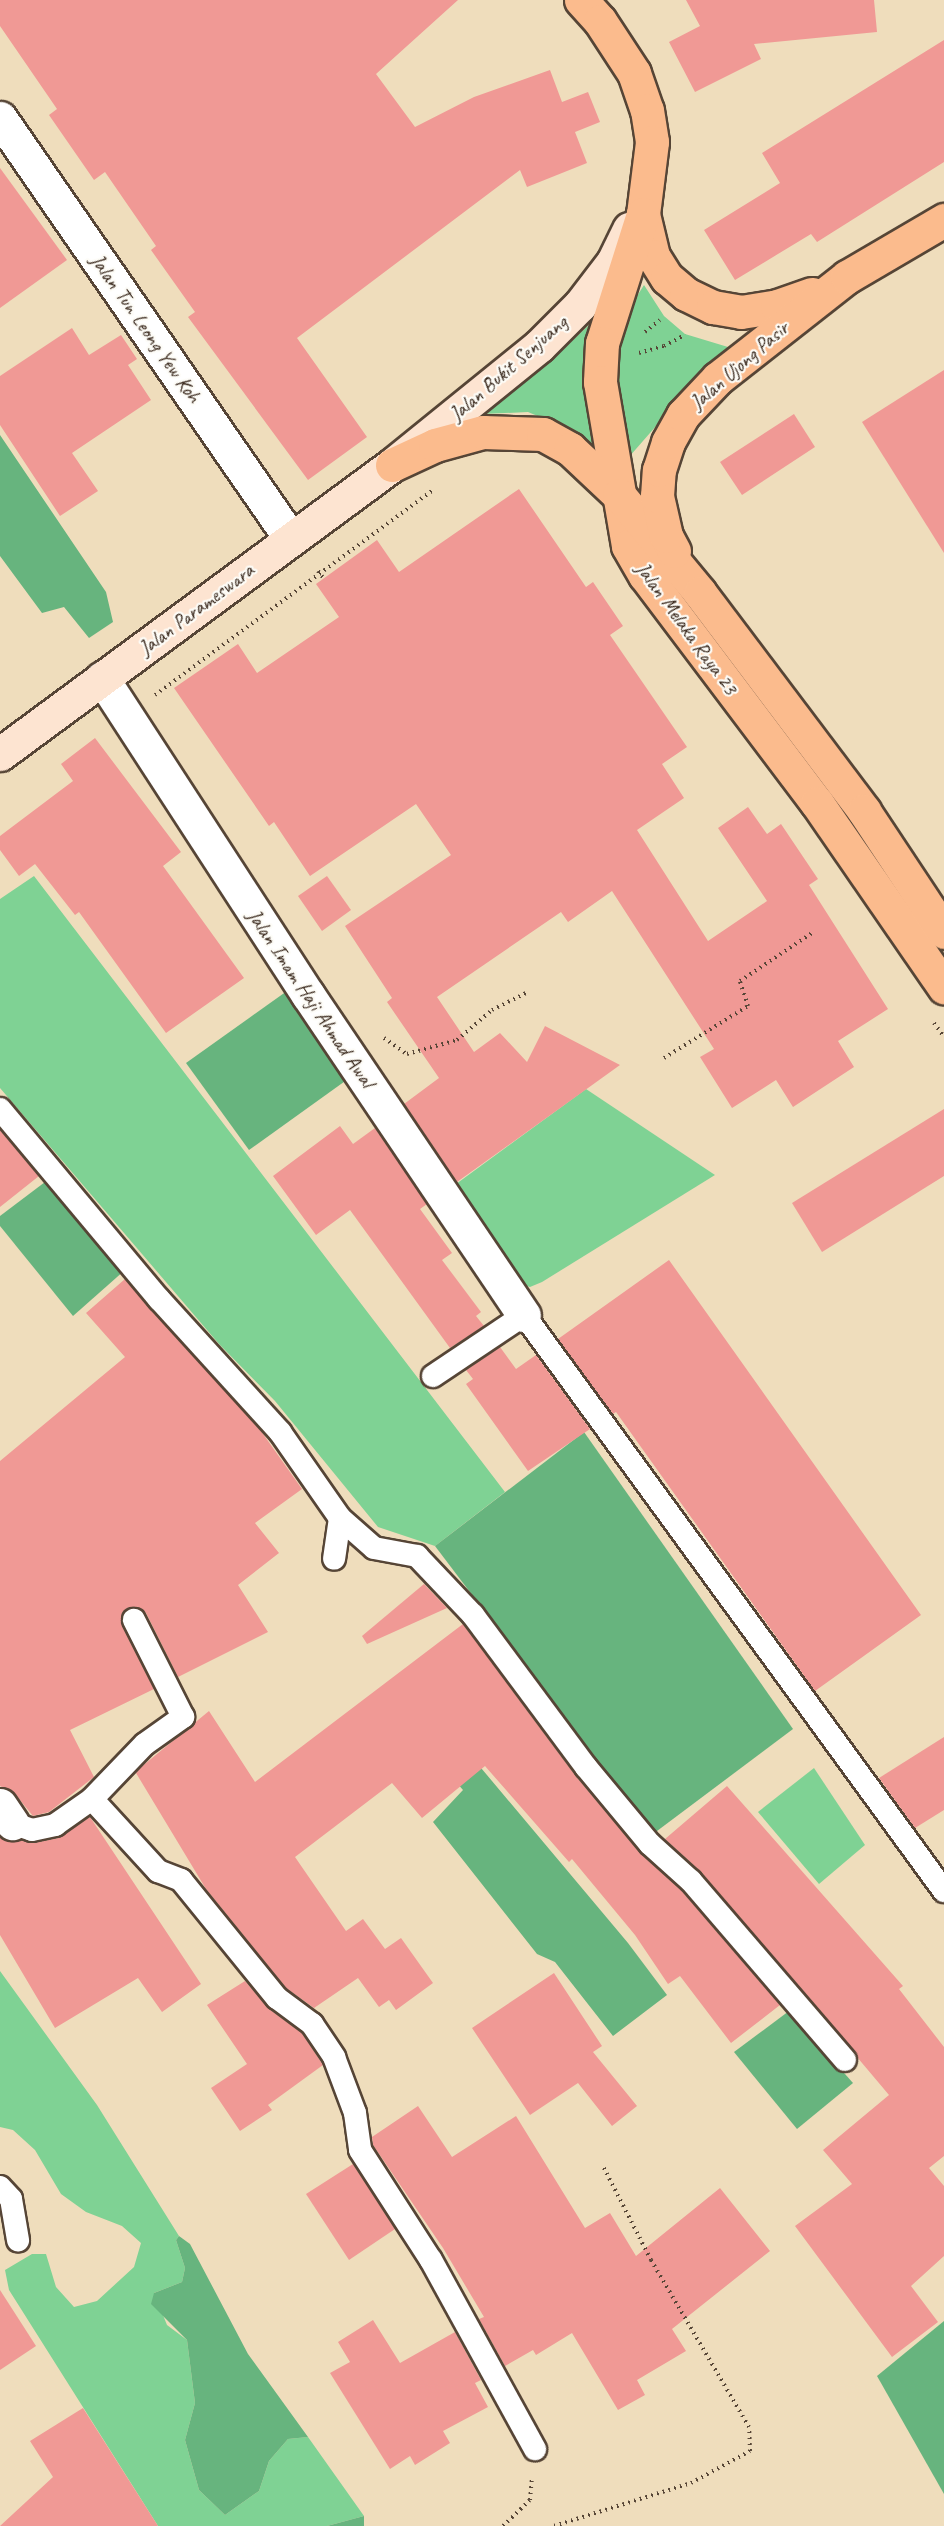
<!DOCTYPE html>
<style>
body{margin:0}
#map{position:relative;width:944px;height:2526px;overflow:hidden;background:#efddbc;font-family:Caveat,sans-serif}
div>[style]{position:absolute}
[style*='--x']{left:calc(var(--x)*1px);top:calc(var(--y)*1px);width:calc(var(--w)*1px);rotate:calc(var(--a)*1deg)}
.green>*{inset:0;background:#7fd294}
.forest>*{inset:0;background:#67b47e}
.building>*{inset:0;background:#f09995}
.path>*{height:4px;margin-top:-2px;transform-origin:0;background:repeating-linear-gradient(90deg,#564536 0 1.5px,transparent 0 6px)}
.roads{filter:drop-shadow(2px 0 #564536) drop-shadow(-2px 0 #564536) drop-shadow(0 2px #564536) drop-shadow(0 -2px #564536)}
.lane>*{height:22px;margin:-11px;padding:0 11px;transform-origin:11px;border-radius:11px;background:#fff}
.street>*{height:33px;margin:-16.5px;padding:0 16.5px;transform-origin:16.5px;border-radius:16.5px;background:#fff}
.secondary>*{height:33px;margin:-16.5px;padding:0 16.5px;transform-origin:16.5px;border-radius:16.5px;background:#fde4d1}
.primary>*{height:33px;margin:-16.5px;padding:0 16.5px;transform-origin:16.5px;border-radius:16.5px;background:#fbbb8d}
span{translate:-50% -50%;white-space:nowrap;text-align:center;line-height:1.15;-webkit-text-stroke:4.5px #fdfcf7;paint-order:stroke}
.street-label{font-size:21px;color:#3b2a1e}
</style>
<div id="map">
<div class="green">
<i style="clip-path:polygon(644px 285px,664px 316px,685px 334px,728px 347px,747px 344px,677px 402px,629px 457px,620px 425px,615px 356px,627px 312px)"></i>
<i style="clip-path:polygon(591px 323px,587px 347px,595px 448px,576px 432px,528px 412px,483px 414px,543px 368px)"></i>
<i style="clip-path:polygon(34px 876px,505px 1492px,435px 1546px,378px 1527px,275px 1401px,219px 1344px,0 1088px,0 899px)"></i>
<i style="clip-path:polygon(586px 1089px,715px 1175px,542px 1282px,530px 1287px,520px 1284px,452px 1187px)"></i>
<i style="clip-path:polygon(814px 1768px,865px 1845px,819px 1884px,758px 1812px)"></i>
<i style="clip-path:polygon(0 1971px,97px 2105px,179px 2236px,176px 2240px,185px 2268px,182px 2282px,154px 2293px,167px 2325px,187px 2340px,195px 2403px,185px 2440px,199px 2490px,225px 2515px,259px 2491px,269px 2461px,288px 2439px,308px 2437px,364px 2516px,327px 2526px,158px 2526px,9px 2290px,5px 2270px,32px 2254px,46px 2254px,56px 2287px,74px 2307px,97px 2301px,134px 2267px,141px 2243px,122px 2226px,86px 2212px,61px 2194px,35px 2150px,13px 2130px,0 2127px)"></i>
</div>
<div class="forest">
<i style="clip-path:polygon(0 435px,106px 592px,113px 622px,89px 638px,64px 607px,42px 613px,0 556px)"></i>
<i style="clip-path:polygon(287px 991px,348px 1079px,249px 1150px,186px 1063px)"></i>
<i style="clip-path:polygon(49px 1179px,125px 1270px,73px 1316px,0 1226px,0 1216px)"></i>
<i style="clip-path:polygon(584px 1432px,793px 1729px,653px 1834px,435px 1546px)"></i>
<i style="clip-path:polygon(450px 1731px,628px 1943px,667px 1995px,613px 2036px,555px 1962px,537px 1954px,433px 1822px,463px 1790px,425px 1746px)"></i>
<i style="clip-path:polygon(789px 2011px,853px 2083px,797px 2129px,734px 2052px)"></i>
<i style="clip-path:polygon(179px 2236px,190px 2244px,248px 2354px,308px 2437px,288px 2439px,269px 2461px,259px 2491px,225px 2515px,199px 2490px,185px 2440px,195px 2403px,187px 2340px,151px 2304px,154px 2293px,182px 2282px,185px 2268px,176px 2240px)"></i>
<i style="clip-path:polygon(944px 2321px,944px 2494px,877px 2376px)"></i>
<i style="clip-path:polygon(364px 2516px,364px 2526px,327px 2526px)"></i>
</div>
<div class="building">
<i style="clip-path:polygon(0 0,458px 0,376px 74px,415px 127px,474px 97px,550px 70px,562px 102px,588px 92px,600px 122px,575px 132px,587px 163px,527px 187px,520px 170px,297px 338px,367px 437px,308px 480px,188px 317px,195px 312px,151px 250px,156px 246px,105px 172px,94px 180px,49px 115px,57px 109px,0 26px)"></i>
<i style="clip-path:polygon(686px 0,874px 0,877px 32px,754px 44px,761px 59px,695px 92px,669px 42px,700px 26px)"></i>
<i style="clip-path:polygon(944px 40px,944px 162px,817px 242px,811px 234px,735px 280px,704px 230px,780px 183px,762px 153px)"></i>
<i style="clip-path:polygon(0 168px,67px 260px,0 308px)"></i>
<i style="clip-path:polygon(72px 328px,89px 355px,121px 335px,137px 359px,128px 365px,151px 400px,72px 453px,98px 491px,60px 516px,0 425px,0 376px)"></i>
<i style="clip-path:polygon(944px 370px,944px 553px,862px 422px)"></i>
<i style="clip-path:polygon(794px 414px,815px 447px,742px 495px,720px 462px)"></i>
<i style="clip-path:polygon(519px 489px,586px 587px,593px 582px,623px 626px,610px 635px,687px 747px,662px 764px,684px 798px,637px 830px,708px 941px,767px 901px,718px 828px,748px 807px,767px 834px,781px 824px,818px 879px,809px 885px,888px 1009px,838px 1041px,854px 1067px,793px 1107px,776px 1080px,732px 1108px,700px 1057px,714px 1049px,612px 891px,568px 922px,561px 912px,437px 997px,474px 1052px,500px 1033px,527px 1062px,545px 1026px,620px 1065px,457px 1182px,404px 1104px,439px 1078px,387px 1002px,392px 998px,345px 926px,451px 855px,416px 804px,310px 876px,274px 822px,269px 826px,174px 688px,238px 644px,257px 673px,339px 617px,316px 584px,377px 540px,399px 572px)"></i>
<i style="clip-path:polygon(95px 738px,181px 852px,163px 866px,244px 978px,166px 1033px,79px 912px,75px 915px,35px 864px,19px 876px,0 850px,0 836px,73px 781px,61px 764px)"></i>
<i style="clip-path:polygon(327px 876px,351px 910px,322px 931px,298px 896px)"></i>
<i style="clip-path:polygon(944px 1109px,944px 1176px,822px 1252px,792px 1203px)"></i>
<i style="clip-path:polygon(340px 1126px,353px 1144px,375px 1128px,427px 1204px,420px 1209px,452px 1253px,442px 1260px,481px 1312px,476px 1316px,484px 1326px,450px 1348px,350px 1210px,316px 1235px,273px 1176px)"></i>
<i style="clip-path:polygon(0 1130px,39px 1176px,0 1207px)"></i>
<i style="clip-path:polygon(669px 1260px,921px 1615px,815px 1691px,616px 1412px,613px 1414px,558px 1339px)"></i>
<i style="clip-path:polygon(125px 1279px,261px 1431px,302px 1489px,255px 1523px,279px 1553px,238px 1585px,268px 1632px,178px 1677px,146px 1613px,135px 1607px,127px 1608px,122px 1613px,122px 1626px,154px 1689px,70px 1730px,94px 1777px,49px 1812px,33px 1816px,15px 1794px,0 1786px,0 1461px,125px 1357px,86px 1313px)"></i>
<i style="clip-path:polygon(500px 1347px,516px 1369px,536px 1355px,590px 1429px,528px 1471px,466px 1384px,473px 1379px,466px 1370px)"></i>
<i style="clip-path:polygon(424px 1584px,447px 1608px,367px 1644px,362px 1636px)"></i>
<i style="clip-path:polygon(463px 1624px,575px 1775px,640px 1853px,681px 1890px,780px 2005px,731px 2043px,680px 1976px,668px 1984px,635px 1935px,572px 1859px,569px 1862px,485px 1766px,422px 1818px,392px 1783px,295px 1857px,346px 1931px,363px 1919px,385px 1949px,401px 1938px,433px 1983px,396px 2010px,389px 2000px,379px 2007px,358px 1978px,314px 2008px,286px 1988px,206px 1889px,136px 1773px,140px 1768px,209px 1711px,255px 1782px)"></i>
<i style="clip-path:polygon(944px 1737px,944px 1810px,915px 1828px,879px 1778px)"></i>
<i style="clip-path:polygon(727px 1786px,903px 1986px,899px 1989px,944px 2047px,944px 2156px,929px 2168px,944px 2186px,944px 2256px,911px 2286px,938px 2322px,892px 2357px,795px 2226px,852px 2184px,823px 2150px,889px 2095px,701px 1872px,665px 1839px)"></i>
<i style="clip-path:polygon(90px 1817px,201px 1984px,162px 2012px,138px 1978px,55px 2028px,0 1935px,0 1837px,34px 1843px,58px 1838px)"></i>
<i style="clip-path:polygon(554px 1973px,602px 2046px,593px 2052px,637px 2106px,612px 2126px,578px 2083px,530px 2115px,472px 2028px)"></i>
<i style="clip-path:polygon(245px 1981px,269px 2009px,302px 2033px,323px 2065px,268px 2105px,272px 2110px,240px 2131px,211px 2088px,247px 2064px,207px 2005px)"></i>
<i style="clip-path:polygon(418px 2106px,452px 2157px,516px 2116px,585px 2228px,610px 2213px,636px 2256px,720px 2188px,770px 2251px,672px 2329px,686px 2351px,637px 2380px,645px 2395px,618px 2410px,572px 2333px,536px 2355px,533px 2350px,505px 2366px,479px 2319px,484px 2317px,443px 2248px,373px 2145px,372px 2137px)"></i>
<i style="clip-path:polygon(353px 2164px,395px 2229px,349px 2260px,306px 2194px)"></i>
<i style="clip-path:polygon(0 2290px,36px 2346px,0 2370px)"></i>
<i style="clip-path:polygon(373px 2320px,400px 2363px,455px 2332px,481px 2380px,475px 2383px,488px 2407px,443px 2431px,450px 2443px,415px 2465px,410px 2456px,390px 2469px,330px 2373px,350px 2362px,338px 2342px)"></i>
<i style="clip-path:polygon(83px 2408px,158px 2526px,0 2526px,53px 2477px,30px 2441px)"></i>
</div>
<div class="path">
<i style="--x:645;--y:332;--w:19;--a:-39"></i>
<i style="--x:639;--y:353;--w:26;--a:-16"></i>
<i style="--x:664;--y:346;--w:24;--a:-28"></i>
<i style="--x:318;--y:571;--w:10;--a:53"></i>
<i style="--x:155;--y:695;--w:347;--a:-36.4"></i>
<i style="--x:934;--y:1023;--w:17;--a:54"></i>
<i style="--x:384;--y:1038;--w:28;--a:35"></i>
<i style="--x:407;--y:1054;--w:52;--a:-15.6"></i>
<i style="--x:457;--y:1040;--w:46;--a:-40.6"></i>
<i style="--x:492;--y:1010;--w:40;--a:-26.6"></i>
<i style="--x:664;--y:1058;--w:99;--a:-31.8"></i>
<i style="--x:748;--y:1006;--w:26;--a:-108"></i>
<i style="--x:740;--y:981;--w:87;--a:-33.7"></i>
<i style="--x:503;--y:2526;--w:37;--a:-44"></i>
<i style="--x:530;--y:2500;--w:21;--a:-85"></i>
<i style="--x:554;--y:2526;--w:144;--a:-17.4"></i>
<i style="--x:691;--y:2483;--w:67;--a:-28.5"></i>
<i style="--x:750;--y:2451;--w:24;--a:-92"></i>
<i style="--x:749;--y:2427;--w:194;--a:-120.4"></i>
<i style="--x:651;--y:2260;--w:106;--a:-117.1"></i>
</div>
<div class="roads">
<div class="lane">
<i style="--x:0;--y:1109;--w:248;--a:50.1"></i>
<i style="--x:159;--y:1299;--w:180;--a:47.7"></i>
<i style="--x:280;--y:1432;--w:105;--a:55.1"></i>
<i style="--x:340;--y:1518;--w:41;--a:98.3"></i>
<i style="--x:433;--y:1376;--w:110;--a:-33.8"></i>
<i style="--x:524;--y:1315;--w:713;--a:53.9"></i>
<i style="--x:340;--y:1518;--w:45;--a:41.4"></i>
<i style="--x:374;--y:1548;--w:44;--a:10.5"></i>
<i style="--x:417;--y:1556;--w:81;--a:46.5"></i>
<i style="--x:473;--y:1615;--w:189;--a:53.4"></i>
<i style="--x:586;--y:1767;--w:100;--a:50.3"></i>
<i style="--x:650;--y:1844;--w:55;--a:42.1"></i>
<i style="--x:691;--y:1881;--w:236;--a:49.3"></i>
<i style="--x:92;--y:1799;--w:98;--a:47.5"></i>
<i style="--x:158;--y:1871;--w:25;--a:21"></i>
<i style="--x:181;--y:1880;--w:152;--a:50.9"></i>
<i style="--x:277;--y:1998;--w:44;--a:36.6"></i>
<i style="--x:312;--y:2024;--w:40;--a:56"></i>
<i style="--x:334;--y:2057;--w:60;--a:69.4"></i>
<i style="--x:355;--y:2113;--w:37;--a:82"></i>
<i style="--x:360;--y:2150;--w:131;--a:57.2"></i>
<i style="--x:431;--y:2260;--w:216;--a:61.2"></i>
<i style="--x:12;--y:1823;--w:21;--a:19"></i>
<i style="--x:32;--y:1830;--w:24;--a:-12"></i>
<i style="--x:55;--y:1825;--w:45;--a:-35.1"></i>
<i style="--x:92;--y:1799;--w:76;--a:-46.1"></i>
<i style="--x:145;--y:1744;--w:47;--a:-35.4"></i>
<i style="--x:183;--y:1717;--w:109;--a:-116.8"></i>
<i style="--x:0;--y:2187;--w:16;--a:47"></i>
<i style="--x:11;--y:2199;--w:42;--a:80.3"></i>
</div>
<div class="street">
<i style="--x:0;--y:118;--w:512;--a:55.35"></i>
<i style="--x:102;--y:678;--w:378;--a:57"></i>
<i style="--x:308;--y:995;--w:386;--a:56"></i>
<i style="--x:0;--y:1805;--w:22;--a:56"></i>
</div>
<div class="secondary">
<i style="--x:0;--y:754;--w:487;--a:-36.4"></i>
<i style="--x:392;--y:465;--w:189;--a:-39"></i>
<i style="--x:539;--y:346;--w:58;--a:-45"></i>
<i style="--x:580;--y:305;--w:54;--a:-52.5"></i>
<i style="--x:613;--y:262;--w:37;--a:-64"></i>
</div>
<div class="primary">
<i style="--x:581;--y:0;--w:28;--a:48"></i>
<i style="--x:600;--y:21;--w:62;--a:56.8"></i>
<i style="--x:634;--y:73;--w:39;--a:71"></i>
<i style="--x:647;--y:110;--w:32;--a:81"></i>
<i style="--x:652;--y:142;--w:73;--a:97.1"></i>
<i style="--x:643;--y:214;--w:43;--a:76.6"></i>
<i style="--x:653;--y:256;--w:26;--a:58"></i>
<i style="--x:667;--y:278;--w:25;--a:40"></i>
<i style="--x:686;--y:294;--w:30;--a:26"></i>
<i style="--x:713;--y:307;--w:28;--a:10"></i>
<i style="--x:741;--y:312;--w:36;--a:-9"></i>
<i style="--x:777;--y:306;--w:37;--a:-19"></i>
<i style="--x:643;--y:214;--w:135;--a:107.6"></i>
<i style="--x:602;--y:343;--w:39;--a:93"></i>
<i style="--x:600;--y:382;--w:166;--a:80.3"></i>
<i style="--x:628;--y:546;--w:34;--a:60"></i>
<i style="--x:645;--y:575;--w:286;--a:53"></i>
<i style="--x:817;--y:803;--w:224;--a:55.4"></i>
<i style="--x:392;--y:465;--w:47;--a:-24.9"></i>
<i style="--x:435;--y:445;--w:50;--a:-15.2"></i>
<i style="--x:483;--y:432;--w:60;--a:1.9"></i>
<i style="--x:543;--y:434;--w:31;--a:29"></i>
<i style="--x:570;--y:449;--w:67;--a:43.2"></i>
<i style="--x:619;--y:495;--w:127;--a:50.4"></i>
<i style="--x:700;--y:593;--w:273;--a:53"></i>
<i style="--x:864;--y:811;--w:145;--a:56.5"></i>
<i style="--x:674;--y:551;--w:17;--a:-118"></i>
<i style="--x:666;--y:536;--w:41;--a:-102.7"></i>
<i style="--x:657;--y:496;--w:26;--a:-86"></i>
<i style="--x:659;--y:470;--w:29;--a:-72"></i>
<i style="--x:668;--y:442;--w:31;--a:-61"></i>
<i style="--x:683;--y:415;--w:51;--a:-46.6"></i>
<i style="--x:718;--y:378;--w:164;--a:-38.1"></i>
<i style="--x:847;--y:277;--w:113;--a:-30.4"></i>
</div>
</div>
<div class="street-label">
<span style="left:146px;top:328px;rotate:55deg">Jalan Tun Leong Yew Koh</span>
<span style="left:739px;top:365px;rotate:-41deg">Jalan Ujong Pasir</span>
<span style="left:508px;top:368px;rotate:-41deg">Jalan Bukit Senjuang</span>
<span style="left:196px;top:609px;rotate:-37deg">Jalan Parameswara</span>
<span style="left:687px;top:628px;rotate:54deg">Jalan Melaka Raya 23</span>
<span style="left:311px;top:998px;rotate:56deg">Jalan Imam Haji Ahmad Awal</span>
</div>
</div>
